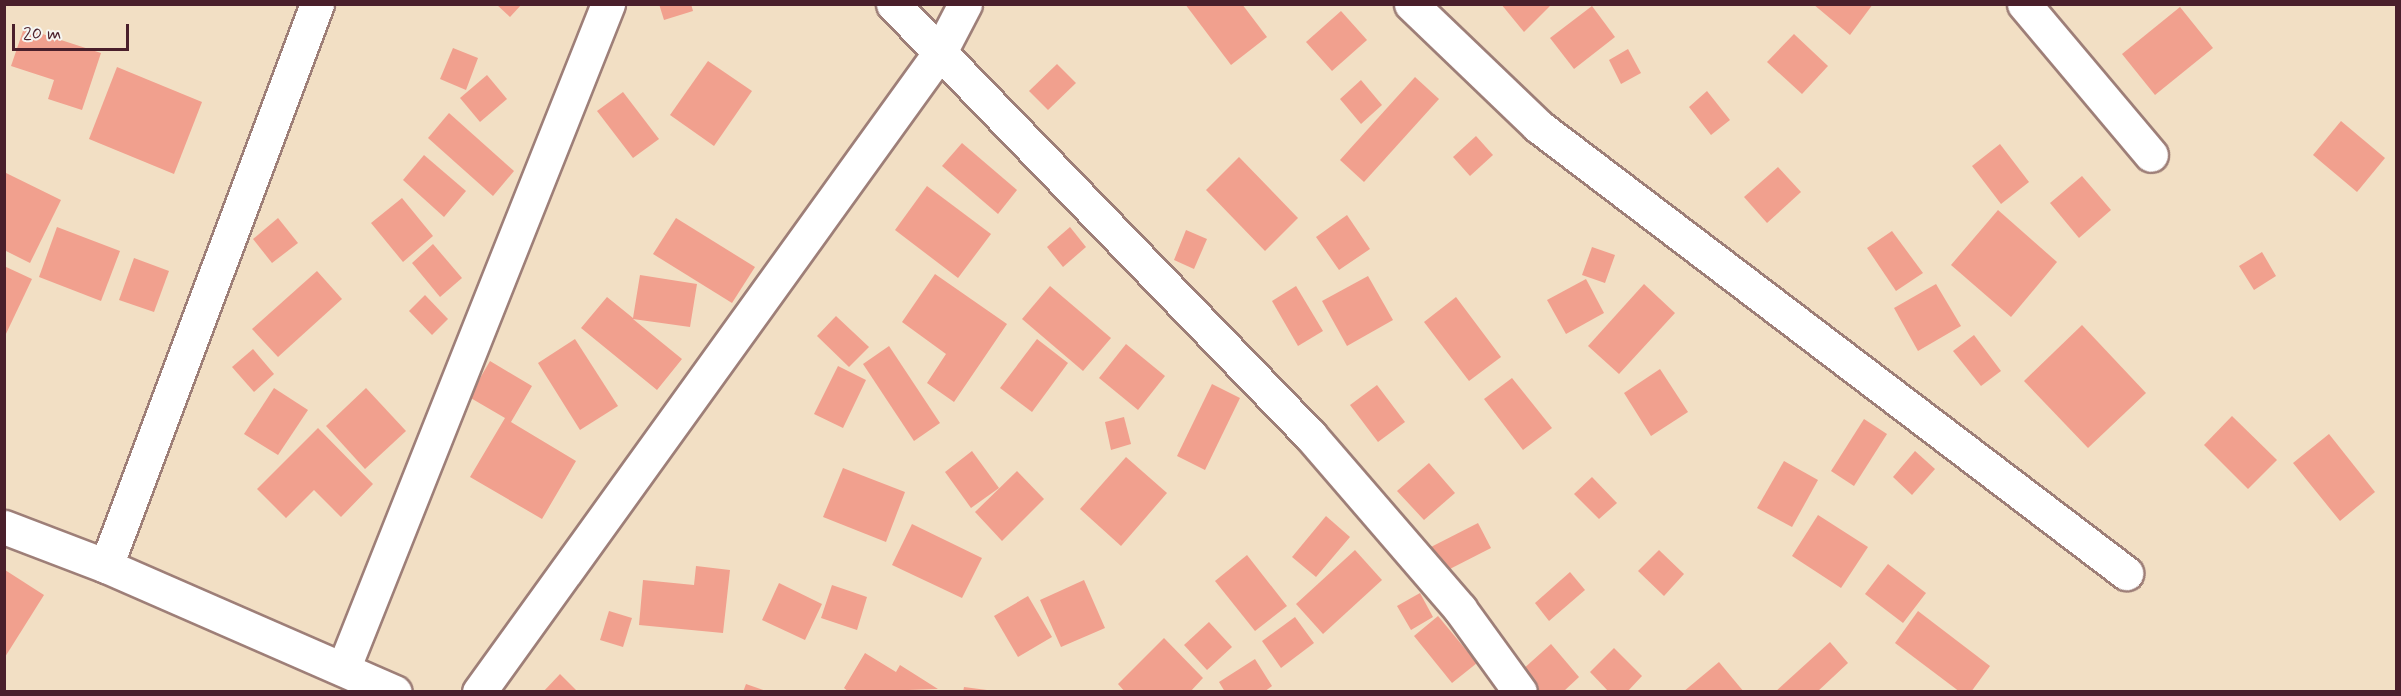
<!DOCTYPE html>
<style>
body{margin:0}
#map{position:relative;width:2401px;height:696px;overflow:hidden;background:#f2dfc4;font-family:Mynerve,sans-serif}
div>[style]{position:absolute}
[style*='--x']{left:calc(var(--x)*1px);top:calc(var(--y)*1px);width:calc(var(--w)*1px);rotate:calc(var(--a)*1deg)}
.building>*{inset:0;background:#f1a08e}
.roads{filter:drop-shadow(2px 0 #9e7f78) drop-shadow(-2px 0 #9e7f78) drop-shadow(0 2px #9e7f78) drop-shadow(0 -2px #9e7f78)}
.street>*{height:33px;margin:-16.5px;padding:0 16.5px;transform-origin:16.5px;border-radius:16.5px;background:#fff}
span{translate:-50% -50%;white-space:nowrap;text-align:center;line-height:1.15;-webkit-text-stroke:4.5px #f6f6f2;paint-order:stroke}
.frame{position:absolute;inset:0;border:6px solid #4a1f2b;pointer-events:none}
.scale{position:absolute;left:12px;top:24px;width:117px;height:27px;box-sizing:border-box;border:3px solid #4a1f2b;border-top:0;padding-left:8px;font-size:18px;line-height:21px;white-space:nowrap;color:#4a1f2b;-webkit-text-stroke:4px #f6f6f2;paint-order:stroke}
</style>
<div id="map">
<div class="building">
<i style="clip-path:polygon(496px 4px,522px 4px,510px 17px)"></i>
<i style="clip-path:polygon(659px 4px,691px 4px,693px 11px,664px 20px)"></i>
<i style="clip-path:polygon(1185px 4px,1242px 4px,1267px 37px,1231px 65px)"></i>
<i style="clip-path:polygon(1501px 4px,1552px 4px,1524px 32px)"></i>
<i style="clip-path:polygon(1813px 4px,1873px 4px,1850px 35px)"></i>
<i style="clip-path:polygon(1592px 6px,1615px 37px,1574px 69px,1550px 38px)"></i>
<i style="clip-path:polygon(2180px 7px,2213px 48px,2155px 95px,2122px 54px)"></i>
<i style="clip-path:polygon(1341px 11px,1367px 40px,1332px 71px,1306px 42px)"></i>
<i style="clip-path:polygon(24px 28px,101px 53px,82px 110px,48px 99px,54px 80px,11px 66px)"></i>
<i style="clip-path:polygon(1794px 34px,1828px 66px,1802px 94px,1767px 62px)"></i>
<i style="clip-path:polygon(453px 48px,478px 58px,466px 90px,440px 79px)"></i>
<i style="clip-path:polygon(1628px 49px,1641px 73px,1621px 84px,1609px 60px)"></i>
<i style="clip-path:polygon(708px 61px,752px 91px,714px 146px,670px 115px)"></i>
<i style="clip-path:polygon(1057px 64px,1076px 83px,1048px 110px,1029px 91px)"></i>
<i style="clip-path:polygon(117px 67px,202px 102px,174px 174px,89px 139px)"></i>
<i style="clip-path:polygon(487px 75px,507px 99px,480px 122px,460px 98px)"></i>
<i style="clip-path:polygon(1415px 77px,1439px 99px,1364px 182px,1340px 160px)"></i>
<i style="clip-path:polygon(1361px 80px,1382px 105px,1361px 124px,1340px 99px)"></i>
<i style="clip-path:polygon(1707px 91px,1730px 120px,1711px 135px,1689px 107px)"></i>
<i style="clip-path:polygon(623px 92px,659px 139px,633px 158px,597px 111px)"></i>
<i style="clip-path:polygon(449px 113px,514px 171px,493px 196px,428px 138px)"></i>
<i style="clip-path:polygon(2341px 121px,2385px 158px,2357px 192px,2313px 155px)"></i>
<i style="clip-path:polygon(1476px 136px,1493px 155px,1470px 176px,1453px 157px)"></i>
<i style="clip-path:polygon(962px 143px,1017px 190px,998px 214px,942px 166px)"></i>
<i style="clip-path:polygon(2000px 144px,2029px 182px,2001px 204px,1972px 166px)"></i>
<i style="clip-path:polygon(424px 155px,466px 191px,444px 217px,403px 180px)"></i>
<i style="clip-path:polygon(1239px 157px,1298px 218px,1265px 251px,1206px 190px)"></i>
<i style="clip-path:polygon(1778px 167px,1801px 192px,1767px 223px,1744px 197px)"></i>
<i style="clip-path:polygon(4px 172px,61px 200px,30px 263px,4px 250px)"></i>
<i style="clip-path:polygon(2082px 176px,2111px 210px,2079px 238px,2050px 203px)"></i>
<i style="clip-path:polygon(927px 186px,991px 234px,958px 278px,895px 230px)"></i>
<i style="clip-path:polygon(402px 198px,433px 236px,403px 262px,371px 223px)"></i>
<i style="clip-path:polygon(1998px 210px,2057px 262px,2011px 317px,1951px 265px)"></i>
<i style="clip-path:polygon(1347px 215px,1370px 249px,1339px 270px,1316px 237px)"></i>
<i style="clip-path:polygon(278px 218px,298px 243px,272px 263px,253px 239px)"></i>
<i style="clip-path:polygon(676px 218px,755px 267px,732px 303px,653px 254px)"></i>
<i style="clip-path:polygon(57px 227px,120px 251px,101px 301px,39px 277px)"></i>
<i style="clip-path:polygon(1070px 227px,1086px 247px,1063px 267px,1047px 247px)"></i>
<i style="clip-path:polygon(1186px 230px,1207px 239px,1194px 269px,1174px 260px)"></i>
<i style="clip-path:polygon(1892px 231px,1923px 273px,1896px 291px,1867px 248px)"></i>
<i style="clip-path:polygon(433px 244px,462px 278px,440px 297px,412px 263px)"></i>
<i style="clip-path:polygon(1592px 247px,1615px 255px,1605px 283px,1582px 275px)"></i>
<i style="clip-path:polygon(2262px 252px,2276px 276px,2254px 290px,2239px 266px)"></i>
<i style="clip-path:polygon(134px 258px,169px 271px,154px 312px,119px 300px)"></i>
<i style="clip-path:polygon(4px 266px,32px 279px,4px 338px)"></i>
<i style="clip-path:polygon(317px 271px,342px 299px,278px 357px,252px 329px)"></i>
<i style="clip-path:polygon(935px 274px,1007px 324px,954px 402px,927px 383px,946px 354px,902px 322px)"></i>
<i style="clip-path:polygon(640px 275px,697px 284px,690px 327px,633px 319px,682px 359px,657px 390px,581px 328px,607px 297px,633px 318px)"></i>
<i style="clip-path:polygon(1368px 276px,1393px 320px,1347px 346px,1322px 301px)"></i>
<i style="clip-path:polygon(1586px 279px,1604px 313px,1566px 334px,1547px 300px)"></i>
<i style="clip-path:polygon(1644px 284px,1675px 313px,1619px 374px,1588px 346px)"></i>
<i style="clip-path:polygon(1936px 284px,1961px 326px,1918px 351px,1894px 308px)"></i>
<i style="clip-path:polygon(1050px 286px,1111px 338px,1083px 371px,1022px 319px)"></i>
<i style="clip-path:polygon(1296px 286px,1323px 331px,1298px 346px,1272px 301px)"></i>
<i style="clip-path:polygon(425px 295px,448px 319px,432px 335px,409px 311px)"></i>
<i style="clip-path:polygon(1456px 297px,1501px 357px,1469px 381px,1424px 322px)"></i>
<i style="clip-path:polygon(836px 316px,869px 347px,849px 367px,817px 336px)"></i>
<i style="clip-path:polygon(2082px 325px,2146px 393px,2088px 448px,2024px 381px)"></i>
<i style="clip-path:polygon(1974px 335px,2001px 371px,1981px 386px,1953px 351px)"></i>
<i style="clip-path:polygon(575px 339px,618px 406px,580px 430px,538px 363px)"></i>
<i style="clip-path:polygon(1037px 339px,1068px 363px,1032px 412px,1000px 388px)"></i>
<i style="clip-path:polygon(1126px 344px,1165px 376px,1138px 410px,1099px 378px)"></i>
<i style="clip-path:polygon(889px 346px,940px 423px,914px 441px,863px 364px)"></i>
<i style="clip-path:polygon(253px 349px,274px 374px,254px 392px,232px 367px)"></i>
<i style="clip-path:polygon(490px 361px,532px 386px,511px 422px,576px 461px,542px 519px,470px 477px,505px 418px,469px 397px)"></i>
<i style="clip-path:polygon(838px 366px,866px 380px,843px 428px,814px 414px)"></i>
<i style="clip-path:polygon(1660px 369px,1688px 412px,1651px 436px,1624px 393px)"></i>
<i style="clip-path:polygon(1512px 378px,1552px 428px,1523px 450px,1484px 399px)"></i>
<i style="clip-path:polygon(1212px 384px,1240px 398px,1205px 470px,1177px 456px)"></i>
<i style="clip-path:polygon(1377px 385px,1405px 422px,1378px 442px,1350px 405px)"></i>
<i style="clip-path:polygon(274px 388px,308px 410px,278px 455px,244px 434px)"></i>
<i style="clip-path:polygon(366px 388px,406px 431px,365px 469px,326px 426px)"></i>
<i style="clip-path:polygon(2232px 416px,2277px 460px,2248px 489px,2204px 445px)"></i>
<i style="clip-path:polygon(1124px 417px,1131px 444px,1111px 450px,1105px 422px)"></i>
<i style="clip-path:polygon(1864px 419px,1887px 434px,1854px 486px,1831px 471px)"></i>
<i style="clip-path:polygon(318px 428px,373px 484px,341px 517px,314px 490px,286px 518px,257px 489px)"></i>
<i style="clip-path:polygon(2329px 434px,2375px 492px,2340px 521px,2293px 463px)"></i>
<i style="clip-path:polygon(972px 451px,999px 488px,971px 508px,945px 472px)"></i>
<i style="clip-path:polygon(1915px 451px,1935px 469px,1912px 495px,1893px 477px)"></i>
<i style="clip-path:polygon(1126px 457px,1167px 493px,1121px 546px,1080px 509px)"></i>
<i style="clip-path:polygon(1784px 461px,1818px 480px,1792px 527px,1757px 508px)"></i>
<i style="clip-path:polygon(1429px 463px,1455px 493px,1424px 520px,1397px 491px)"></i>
<i style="clip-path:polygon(843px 468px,905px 492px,886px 542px,823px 517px)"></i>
<i style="clip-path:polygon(1017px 471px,1044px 499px,1002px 541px,975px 512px)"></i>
<i style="clip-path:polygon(1592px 477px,1617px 503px,1599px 519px,1574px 494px)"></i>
<i style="clip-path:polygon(1818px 515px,1868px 547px,1841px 588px,1792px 556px)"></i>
<i style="clip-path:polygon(1326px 516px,1350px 537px,1316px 577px,1292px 557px)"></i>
<i style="clip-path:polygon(1478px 523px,1491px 548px,1442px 573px,1429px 548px)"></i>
<i style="clip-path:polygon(912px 524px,982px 558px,962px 598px,892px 565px)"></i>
<i style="clip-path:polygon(1355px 550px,1382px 580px,1323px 634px,1296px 604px)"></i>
<i style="clip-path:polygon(1659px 550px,1684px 574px,1664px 596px,1638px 571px)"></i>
<i style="clip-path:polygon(1247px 555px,1287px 606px,1255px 631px,1215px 581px)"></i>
<i style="clip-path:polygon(1888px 564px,1926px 593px,1903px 623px,1865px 594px)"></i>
<i style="clip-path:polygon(696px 566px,730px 570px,723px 633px,639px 625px,643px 580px,694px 585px)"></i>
<i style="clip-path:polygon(5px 570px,44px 595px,5px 657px)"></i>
<i style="clip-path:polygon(1570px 572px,1585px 590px,1549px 621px,1535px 603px)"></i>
<i style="clip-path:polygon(1084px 580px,1105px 628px,1061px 647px,1040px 600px)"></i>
<i style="clip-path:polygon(779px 583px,822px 604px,805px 640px,762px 620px)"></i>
<i style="clip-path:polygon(832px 585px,867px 597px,857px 630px,821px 618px)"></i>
<i style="clip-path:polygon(1420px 593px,1433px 617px,1411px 630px,1397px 606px)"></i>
<i style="clip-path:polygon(1028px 596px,1052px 637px,1018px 657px,994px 616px)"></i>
<i style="clip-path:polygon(609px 611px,632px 618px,623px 647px,600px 640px)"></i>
<i style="clip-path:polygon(1918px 611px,1990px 666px,1971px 692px,1960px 692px,1895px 643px)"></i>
<i style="clip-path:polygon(1438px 616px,1477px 663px,1452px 683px,1414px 636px)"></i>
<i style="clip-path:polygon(1295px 617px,1314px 643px,1281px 668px,1262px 641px)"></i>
<i style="clip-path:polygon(1209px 622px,1232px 647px,1207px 670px,1184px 645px)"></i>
<i style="clip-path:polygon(1164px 638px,1203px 678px,1190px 692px,1125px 692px,1118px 684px)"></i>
<i style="clip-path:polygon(1830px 642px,1848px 663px,1817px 692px,1775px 692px)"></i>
<i style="clip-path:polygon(1551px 644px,1579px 677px,1563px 692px,1540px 692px,1521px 671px)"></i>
<i style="clip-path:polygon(1614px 648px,1642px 676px,1627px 692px,1609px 692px,1590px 672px)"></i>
<i style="clip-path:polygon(865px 653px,896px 672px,900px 665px,938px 689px,849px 692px,844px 688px)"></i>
<i style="clip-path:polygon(1255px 659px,1272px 686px,1264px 692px,1225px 692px,1219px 682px)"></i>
<i style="clip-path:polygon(1719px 662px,1744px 692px,1683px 692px)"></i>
<i style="clip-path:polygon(560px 674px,578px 692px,543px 692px)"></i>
<i style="clip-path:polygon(746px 684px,766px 691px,766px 692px,743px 692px)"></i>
<i style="clip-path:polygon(964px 687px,987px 690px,987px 692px,963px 692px)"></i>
</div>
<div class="roads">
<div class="street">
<i style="--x:893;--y:4;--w:600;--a:45.95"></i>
<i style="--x:1310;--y:435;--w:230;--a:49.2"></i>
<i style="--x:1460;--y:609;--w:102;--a:54.1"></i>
<i style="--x:1411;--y:4;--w:176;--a:43.8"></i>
<i style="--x:1538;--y:126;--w:739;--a:37.24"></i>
<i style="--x:2024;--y:4;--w:197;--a:49.9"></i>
<i style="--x:4;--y:527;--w:109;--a:20.9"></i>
<i style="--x:106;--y:566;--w:315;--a:23.6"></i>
<i style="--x:106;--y:566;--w:600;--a:-69.42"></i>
<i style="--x:344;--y:667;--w:714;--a:-68.29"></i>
<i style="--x:479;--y:692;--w:789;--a:-54.23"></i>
<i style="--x:940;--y:52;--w:54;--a:-62.5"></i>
</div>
</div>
<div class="frame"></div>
<div class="scale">20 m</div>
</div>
